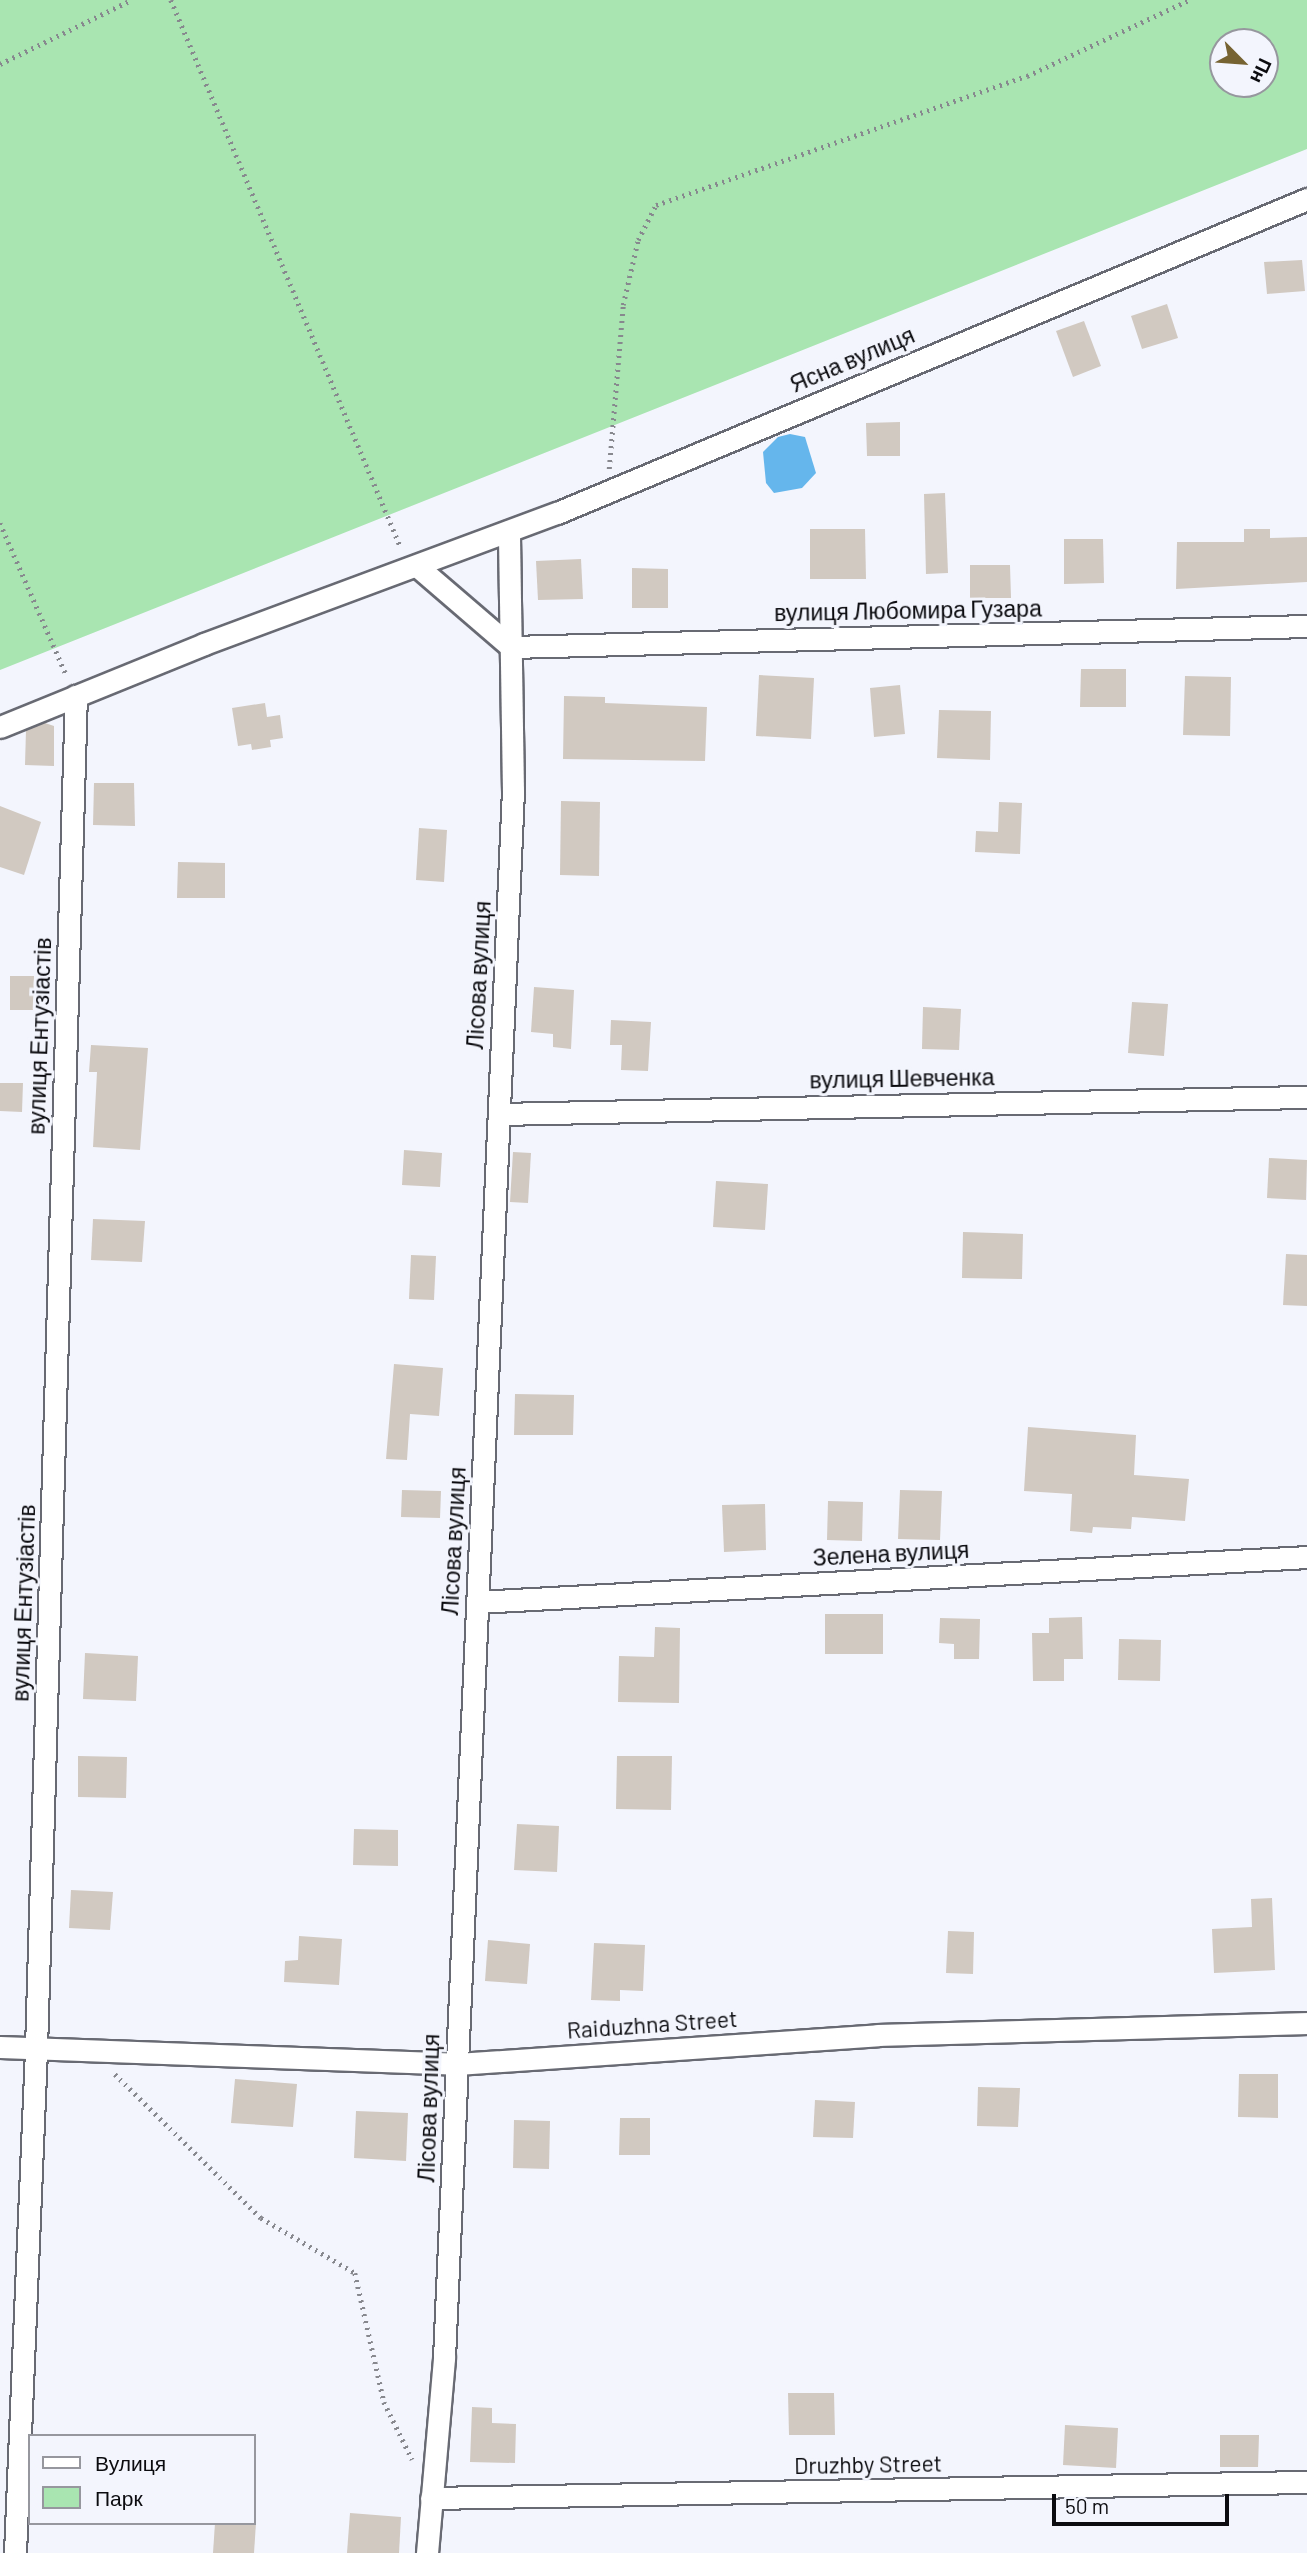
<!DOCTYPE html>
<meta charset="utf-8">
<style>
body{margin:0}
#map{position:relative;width:1307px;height:2553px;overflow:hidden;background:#f3f5fd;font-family:Barlow,sans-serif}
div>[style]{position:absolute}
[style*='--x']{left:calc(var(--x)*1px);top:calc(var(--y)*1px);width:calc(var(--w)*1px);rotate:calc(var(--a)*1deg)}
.green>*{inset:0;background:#a9e5b1}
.water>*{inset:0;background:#65b6ec}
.building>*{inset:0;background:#d1c9c1}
.path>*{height:4.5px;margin-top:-2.25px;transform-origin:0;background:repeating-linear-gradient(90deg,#87888e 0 2px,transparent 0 7px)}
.roads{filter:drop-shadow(2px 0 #686a73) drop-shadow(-2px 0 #686a73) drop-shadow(0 2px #686a73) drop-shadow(0 -2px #686a73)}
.street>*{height:21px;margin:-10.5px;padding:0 10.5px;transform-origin:10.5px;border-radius:10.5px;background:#fff}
span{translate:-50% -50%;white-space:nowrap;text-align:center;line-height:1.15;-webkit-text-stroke:6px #f3f5fd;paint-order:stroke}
.street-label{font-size:23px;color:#0b0b0f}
.legend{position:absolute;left:28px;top:2434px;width:228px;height:91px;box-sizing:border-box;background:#f3f5fd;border:2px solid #96979e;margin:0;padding:9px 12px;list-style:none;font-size:21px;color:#0b0b0f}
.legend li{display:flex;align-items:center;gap:14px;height:35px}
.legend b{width:35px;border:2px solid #96979e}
.north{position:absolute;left:1209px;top:28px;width:70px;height:70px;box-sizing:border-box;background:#f3f5fd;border:2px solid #96979e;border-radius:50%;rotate:115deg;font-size:19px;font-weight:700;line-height:28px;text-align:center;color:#0b0b0f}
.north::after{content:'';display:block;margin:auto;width:24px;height:32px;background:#766332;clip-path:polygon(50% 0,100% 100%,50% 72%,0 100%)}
.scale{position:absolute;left:1052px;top:2494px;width:177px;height:32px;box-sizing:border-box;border:4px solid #0b0b0f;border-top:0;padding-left:9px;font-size:21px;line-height:24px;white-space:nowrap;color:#0b0b0f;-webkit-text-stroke:5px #f3f5fd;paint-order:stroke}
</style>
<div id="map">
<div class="green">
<i style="clip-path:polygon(evenodd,0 0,1307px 0,1307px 149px,0 670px,0 0,1223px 42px,1265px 42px,1265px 84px,1223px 84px,1223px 42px)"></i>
</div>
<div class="water">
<i style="clip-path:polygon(790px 434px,805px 437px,816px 473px,802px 488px,774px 493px,766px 483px,763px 452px,778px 437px)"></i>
</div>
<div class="building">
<i style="clip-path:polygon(1302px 260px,1305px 291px,1267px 294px,1264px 262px)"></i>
<i style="clip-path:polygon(1167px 304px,1178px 338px,1142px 349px,1131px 316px)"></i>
<i style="clip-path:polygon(1084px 321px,1101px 366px,1073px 377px,1056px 331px)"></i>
<i style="clip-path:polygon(900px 422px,900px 456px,867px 456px,866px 423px)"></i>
<i style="clip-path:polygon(945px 493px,948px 573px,926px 574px,924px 494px)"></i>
<i style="clip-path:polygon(810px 529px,865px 529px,866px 579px,810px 579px)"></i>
<i style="clip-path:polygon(1244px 529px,1270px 529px,1270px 538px,1307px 537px,1307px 582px,1176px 589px,1177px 542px,1244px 542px)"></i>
<i style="clip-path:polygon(1064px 539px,1103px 539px,1104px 583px,1064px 584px)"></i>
<i style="clip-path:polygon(581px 559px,583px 599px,538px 600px,536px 561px)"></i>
<i style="clip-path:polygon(970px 565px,1010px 565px,1011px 598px,970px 598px)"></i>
<i style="clip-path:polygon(632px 568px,668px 569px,668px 608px,632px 608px)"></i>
<i style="clip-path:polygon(1081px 669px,1126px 669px,1126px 707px,1080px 707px)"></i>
<i style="clip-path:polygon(759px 675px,814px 678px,811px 739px,756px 736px)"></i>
<i style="clip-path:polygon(1185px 676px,1231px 677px,1230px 736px,1183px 735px)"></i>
<i style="clip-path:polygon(900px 685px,905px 734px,874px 737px,870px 688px)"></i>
<i style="clip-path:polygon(564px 696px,605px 697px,605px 703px,707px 707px,705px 761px,563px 759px)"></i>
<i style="clip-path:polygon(265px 703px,267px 717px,280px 715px,283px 738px,270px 740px,271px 747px,252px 750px,251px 744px,238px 746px,232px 708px)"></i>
<i style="clip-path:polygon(939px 710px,991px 711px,990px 760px,937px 758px)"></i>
<i style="clip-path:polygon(45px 723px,54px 726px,54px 766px,25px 765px,26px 730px)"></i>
<i style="clip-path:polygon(94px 783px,134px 783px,135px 826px,93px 825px)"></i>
<i style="clip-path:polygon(561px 801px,600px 802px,599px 876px,560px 875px)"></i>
<i style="clip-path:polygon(999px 802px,1022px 803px,1020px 854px,975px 852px,976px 831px,998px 832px)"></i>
<i style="clip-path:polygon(0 806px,41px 822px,24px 875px,0 867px)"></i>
<i style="clip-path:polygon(419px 828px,447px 830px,444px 882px,416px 880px)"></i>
<i style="clip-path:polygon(178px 862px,225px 863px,225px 898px,177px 898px)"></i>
<i style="clip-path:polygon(10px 976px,34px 976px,33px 1010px,10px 1010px)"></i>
<i style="clip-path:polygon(534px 987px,574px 990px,571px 1049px,553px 1047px,553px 1034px,531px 1032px)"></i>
<i style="clip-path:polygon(1132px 1002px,1168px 1004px,1164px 1056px,1128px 1053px)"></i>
<i style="clip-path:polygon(923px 1007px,961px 1009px,959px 1050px,922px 1049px)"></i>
<i style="clip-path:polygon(611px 1020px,651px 1022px,648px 1071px,621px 1070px,622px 1045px,610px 1045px)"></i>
<i style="clip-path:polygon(91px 1045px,148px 1048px,140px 1150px,93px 1147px,97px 1072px,89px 1072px)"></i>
<i style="clip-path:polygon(0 1083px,23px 1083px,22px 1112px,0 1111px)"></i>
<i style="clip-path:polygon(404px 1150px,442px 1153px,440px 1187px,402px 1185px)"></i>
<i style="clip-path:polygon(513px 1152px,531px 1153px,528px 1203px,510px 1202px)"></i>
<i style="clip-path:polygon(1269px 1158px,1307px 1160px,1306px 1200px,1267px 1198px)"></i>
<i style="clip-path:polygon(716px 1181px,768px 1184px,765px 1230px,713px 1227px)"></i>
<i style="clip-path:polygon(93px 1219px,145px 1221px,142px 1262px,91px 1260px)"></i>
<i style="clip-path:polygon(963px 1232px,1023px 1234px,1022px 1279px,962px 1278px)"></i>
<i style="clip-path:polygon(1286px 1254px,1307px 1255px,1307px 1306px,1283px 1305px)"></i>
<i style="clip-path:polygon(411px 1255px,436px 1256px,434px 1300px,409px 1299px)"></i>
<i style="clip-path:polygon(394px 1364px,443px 1368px,439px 1416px,410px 1414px,407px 1460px,386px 1459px)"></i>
<i style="clip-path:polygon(515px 1394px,574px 1395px,573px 1435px,514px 1435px)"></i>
<i style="clip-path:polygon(1028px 1427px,1136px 1435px,1134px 1475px,1189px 1479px,1185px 1521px,1132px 1517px,1131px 1529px,1093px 1527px,1092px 1533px,1070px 1531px,1072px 1494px,1024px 1491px)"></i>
<i style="clip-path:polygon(402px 1490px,441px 1491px,440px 1518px,401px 1517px)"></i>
<i style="clip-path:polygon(900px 1490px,942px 1491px,940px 1540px,898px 1539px)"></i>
<i style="clip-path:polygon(828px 1501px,863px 1502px,862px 1541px,827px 1540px)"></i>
<i style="clip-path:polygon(765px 1504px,766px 1550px,724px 1552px,722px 1505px)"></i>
<i style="clip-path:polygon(825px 1614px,883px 1614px,883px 1654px,825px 1654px)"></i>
<i style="clip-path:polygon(1082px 1617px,1083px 1659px,1064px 1659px,1064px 1681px,1033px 1681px,1032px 1633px,1049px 1633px,1049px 1618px)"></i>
<i style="clip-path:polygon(940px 1618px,980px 1619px,979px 1659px,954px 1659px,954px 1644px,939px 1643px)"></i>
<i style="clip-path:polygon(655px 1627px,680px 1628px,679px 1703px,618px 1702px,619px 1656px,654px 1657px)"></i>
<i style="clip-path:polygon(1119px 1639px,1161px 1640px,1160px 1681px,1118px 1680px)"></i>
<i style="clip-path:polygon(85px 1653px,138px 1656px,136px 1701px,83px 1699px)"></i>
<i style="clip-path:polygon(78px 1756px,127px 1757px,126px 1798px,78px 1797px)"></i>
<i style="clip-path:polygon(617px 1756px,672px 1756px,671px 1810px,616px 1809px)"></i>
<i style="clip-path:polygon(517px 1824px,559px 1826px,557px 1872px,514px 1870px)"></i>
<i style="clip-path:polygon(354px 1829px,398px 1830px,398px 1866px,353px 1865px)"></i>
<i style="clip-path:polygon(71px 1890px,113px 1892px,110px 1930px,69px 1928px)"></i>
<i style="clip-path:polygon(1272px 1898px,1275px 1970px,1214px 1973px,1212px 1929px,1252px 1927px,1251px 1899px)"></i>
<i style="clip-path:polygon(948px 1931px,974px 1932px,973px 1974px,946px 1973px)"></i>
<i style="clip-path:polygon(299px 1936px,342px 1939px,339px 1985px,284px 1982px,285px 1961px,298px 1960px)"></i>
<i style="clip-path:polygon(488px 1940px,530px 1944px,527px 1984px,485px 1981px)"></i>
<i style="clip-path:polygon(594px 1943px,645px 1945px,643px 1991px,620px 1990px,620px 2001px,591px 2000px)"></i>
<i style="clip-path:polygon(1239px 2074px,1278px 2074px,1278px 2118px,1238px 2117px)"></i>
<i style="clip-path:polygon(235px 2079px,297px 2084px,293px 2127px,231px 2123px)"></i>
<i style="clip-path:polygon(978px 2087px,1020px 2088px,1018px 2127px,977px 2126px)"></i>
<i style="clip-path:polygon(815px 2100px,855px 2102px,853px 2138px,813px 2137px)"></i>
<i style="clip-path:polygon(356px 2111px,408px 2113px,406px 2161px,354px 2158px)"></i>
<i style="clip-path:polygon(620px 2118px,650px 2118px,650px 2155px,619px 2155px)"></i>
<i style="clip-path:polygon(514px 2120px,550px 2121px,549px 2169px,513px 2168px)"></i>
<i style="clip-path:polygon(788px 2393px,834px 2393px,835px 2435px,789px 2435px)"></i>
<i style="clip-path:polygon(472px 2407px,492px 2408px,492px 2423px,516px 2424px,515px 2463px,470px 2462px)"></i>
<i style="clip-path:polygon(1065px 2425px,1118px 2428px,1116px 2468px,1063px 2465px)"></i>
<i style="clip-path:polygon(1220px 2435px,1259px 2435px,1258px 2467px,1220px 2467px)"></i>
<i style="clip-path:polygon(350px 2513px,401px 2517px,399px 2553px,347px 2553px)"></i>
<i style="clip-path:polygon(215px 2523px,256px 2523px,254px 2553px,213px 2553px)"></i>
</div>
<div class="path">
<i style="--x:171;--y:0;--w:594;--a:67.23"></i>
<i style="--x:0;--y:64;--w:146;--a:-26"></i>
<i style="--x:609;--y:469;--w:165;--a:-85.1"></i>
<i style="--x:623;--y:305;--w:67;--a:-77"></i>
<i style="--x:638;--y:240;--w:39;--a:-63"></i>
<i style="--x:656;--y:205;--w:393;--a:-19.2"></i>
<i style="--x:1027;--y:76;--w:179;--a:-25.1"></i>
<i style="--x:0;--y:523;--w:167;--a:66.4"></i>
<i style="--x:115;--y:2074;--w:205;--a:44.6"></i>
<i style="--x:261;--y:2218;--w:109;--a:30.3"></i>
<i style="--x:355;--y:2273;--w:132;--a:77.3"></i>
<i style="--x:384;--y:2402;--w:64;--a:63.8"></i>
</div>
<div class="roads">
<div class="street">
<i style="--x:418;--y:567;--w:123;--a:40.7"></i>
<i style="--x:511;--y:647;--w:796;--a:-1.51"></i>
<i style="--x:0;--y:727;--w:220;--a:-22.1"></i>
<i style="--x:204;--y:644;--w:377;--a:-20.4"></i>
<i style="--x:557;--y:513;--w:813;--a:-22.72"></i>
<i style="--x:499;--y:1114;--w:808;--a:-1.21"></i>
<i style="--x:477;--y:1602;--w:831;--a:-3.1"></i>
<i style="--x:0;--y:2047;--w:457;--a:2.1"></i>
<i style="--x:457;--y:2064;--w:422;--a:-3.9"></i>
<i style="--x:878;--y:2035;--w:429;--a:-1.6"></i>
<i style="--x:431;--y:2498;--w:876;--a:-1.05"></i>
<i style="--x:15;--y:2553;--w:504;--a:-87.61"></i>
<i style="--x:36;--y:2049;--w:1354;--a:-88.31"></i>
<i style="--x:427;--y:2553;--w:196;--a:-85"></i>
<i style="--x:444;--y:2358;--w:1569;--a:-87.48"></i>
<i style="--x:513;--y:791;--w:260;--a:-90.9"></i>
</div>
</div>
<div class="street-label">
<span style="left:852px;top:359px;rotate:-23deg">Ясна вулиця</span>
<span style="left:908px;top:610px;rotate:-1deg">вулиця Любомира Гузара</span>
<span style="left:478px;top:975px;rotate:-87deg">Лісова вулиця</span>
<span style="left:39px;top:1036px;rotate:-88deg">вулиця Ентузіастів</span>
<span style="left:902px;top:1078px;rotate:-1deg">вулиця Шевченка</span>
<span style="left:453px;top:1541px;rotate:-87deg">Лісова вулиця</span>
<span style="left:891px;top:1553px;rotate:-3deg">Зелена вулиця</span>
<span style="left:23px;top:1603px;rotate:-88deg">вулиця Ентузіастів</span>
<span style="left:652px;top:2024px;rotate:-4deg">Raiduzhna Street</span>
<span style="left:428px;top:2108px;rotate:-88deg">Лісова вулиця</span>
<span style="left:868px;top:2464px;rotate:-1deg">Druzhby Street</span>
</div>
<ul class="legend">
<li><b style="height:9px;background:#fff"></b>Вулиця</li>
<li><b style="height:19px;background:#a9e5b1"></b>Парк</li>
</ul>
<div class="north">Пн</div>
<div class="scale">50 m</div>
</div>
